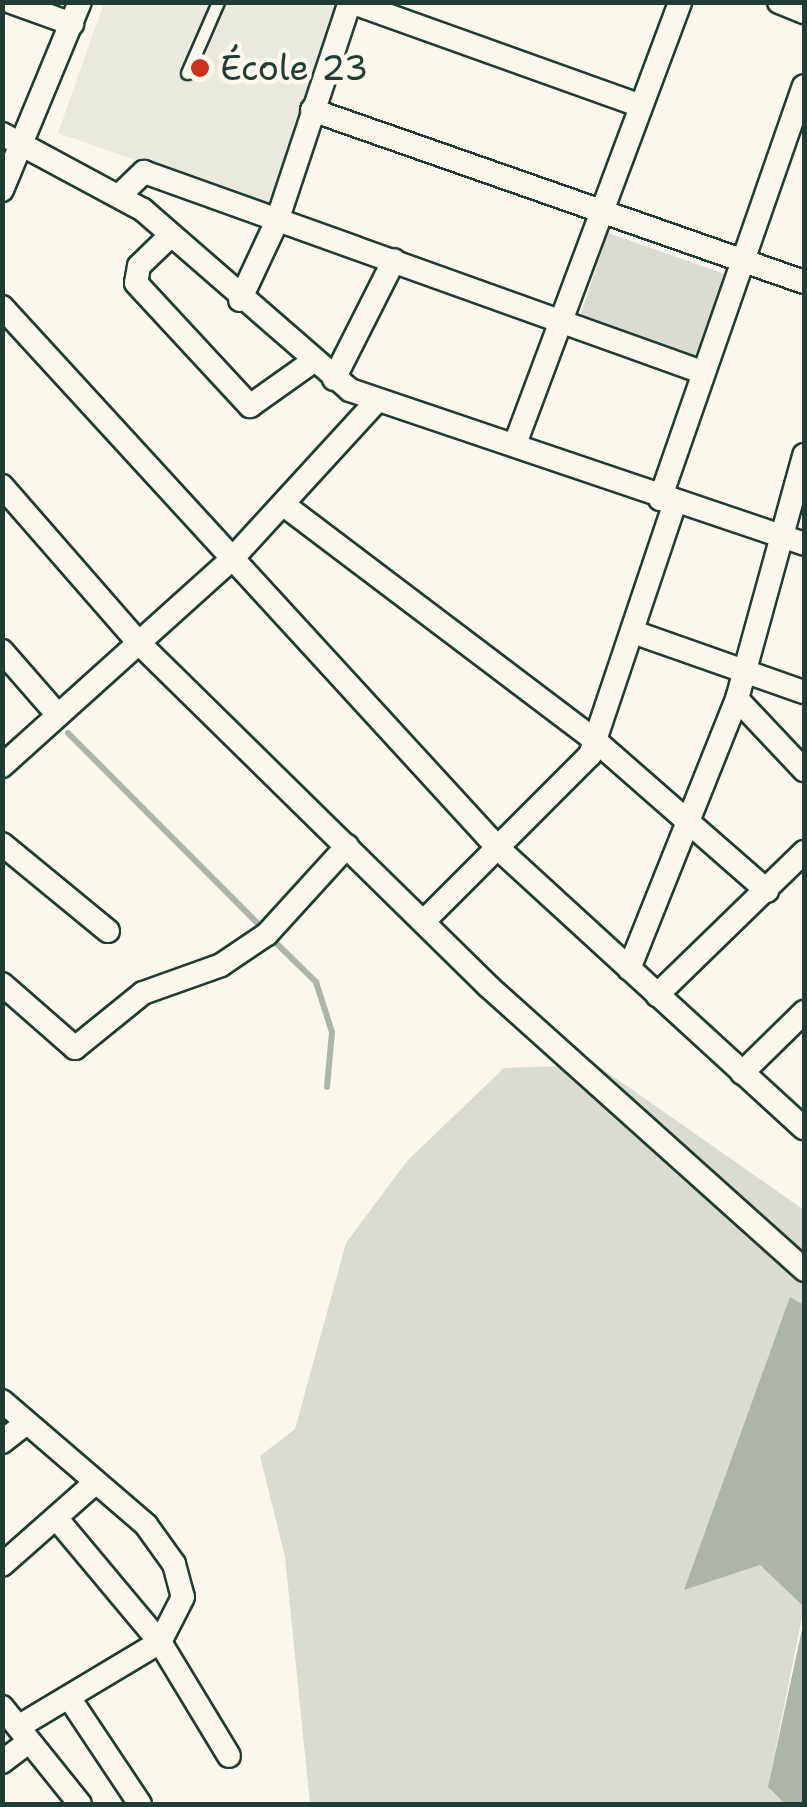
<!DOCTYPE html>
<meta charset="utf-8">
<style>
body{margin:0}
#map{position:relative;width:807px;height:1807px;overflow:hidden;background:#fbf7ec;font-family:"Shantell Sans",sans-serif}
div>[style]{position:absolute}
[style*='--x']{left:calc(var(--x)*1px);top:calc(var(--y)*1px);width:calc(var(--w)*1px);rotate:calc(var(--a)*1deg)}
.built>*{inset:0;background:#eae9de}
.green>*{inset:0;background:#dbdcd1}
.water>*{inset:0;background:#adb4aa}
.stream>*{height:6px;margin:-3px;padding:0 3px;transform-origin:3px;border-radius:3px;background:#adb4aa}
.roads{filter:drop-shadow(2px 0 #1f3d34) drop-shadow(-2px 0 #1f3d34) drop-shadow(0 2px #1f3d34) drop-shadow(0 -2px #1f3d34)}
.service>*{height:11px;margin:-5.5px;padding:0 5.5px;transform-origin:5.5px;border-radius:5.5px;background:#fbf7ec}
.minor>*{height:22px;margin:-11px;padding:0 11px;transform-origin:11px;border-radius:11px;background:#fbf7ec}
.dots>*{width:28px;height:28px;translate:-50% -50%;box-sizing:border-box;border:5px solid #fbf7ec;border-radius:50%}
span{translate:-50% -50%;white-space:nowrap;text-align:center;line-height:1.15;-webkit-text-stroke:9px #fbf7ec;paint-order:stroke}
.poi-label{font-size:35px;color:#1f3d34}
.left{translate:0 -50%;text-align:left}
.frame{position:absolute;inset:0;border:5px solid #1f3d34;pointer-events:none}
</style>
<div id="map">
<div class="built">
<i style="clip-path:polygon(104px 3px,341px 3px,270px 207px,58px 133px)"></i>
</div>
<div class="green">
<i style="clip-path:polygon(608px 233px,725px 274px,695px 360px,579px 319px)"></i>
<i style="clip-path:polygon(597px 1065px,804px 1210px,804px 1305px,791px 1298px,685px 1589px,760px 1565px,804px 1607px,768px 1787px,785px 1804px,310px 1804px,285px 1557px,260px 1456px,295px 1429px,346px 1243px,407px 1161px,504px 1068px)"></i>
</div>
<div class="water">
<i style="clip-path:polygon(790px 1297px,804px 1305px,804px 1607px,760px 1565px,684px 1590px)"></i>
<i style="clip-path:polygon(804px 1620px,804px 1804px,785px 1804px,768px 1787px)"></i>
</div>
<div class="stream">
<i style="--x:68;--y:733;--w:278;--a:45.1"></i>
<i style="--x:272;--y:939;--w:62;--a:44.3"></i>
<i style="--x:316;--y:982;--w:52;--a:72.3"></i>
<i style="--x:332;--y:1032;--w:55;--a:95.2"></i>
</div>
<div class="roads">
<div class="service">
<i style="--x:187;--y:73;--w:77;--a:-66.4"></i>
</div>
<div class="minor">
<i style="--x:11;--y:2;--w:65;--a:19.8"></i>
<i style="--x:351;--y:2;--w:308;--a:19.7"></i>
<i style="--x:779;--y:2;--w:27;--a:22"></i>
<i style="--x:312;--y:110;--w:521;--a:19.27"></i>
<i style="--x:2;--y:134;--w:160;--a:28.3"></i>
<i style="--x:143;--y:210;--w:274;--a:41"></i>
<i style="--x:350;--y:390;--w:479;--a:18.7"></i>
<i style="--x:2;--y:190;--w:204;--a:-67.5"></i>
<i style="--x:121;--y:194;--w:32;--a:-44"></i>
<i style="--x:144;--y:172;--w:593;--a:19.72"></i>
<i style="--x:170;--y:236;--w:43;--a:135.9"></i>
<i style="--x:139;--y:266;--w:17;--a:100"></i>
<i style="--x:136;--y:283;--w:168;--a:47.2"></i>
<i style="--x:250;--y:406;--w:76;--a:-35.4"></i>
<i style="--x:240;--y:300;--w:87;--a:-64.9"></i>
<i style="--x:277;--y:221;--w:231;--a:-71.6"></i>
<i style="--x:2;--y:307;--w:735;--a:47.48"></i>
<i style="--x:499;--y:849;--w:413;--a:42.5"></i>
<i style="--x:334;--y:379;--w:133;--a:-63.2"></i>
<i style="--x:515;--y:444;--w:472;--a:-69.5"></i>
<i style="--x:2;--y:486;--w:208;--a:48.9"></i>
<i style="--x:139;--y:643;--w:489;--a:44.5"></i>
<i style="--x:488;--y:986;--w:425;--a:41.9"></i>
<i style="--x:660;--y:499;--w:437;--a:-70.8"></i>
<i style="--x:284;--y:505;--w:393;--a:37.1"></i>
<i style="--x:597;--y:742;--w:226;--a:41.2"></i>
<i style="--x:636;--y:633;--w:178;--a:19.4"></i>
<i style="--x:2;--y:651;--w:84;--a:48.9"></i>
<i style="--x:737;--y:699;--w:98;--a:46.7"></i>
<i style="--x:2;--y:766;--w:309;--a:-42"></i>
<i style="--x:232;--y:559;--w:213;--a:-47.5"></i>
<i style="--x:2;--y:844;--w:137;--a:39.4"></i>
<i style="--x:424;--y:921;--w:235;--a:-45"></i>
<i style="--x:590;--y:755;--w:266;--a:-71.4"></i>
<i style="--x:629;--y:969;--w:291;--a:-68.2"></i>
<i style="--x:737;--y:699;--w:253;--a:-74.6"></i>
<i style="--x:2;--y:984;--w:97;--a:41.2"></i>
<i style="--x:75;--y:1048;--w:87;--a:-39"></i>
<i style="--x:143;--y:993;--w:83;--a:-19.7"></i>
<i style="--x:221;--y:965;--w:55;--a:-34"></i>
<i style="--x:267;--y:934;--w:119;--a:-47.7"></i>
<i style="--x:657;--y:995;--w:205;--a:-44.2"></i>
<i style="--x:742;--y:1073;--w:87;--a:-44.5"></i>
<i style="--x:2;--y:1401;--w:190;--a:40.7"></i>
<i style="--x:146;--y:1525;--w:48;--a:54.3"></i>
<i style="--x:174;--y:1564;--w:34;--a:75"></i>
<i style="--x:183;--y:1597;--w:51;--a:117.1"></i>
<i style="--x:160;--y:1642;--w:165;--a:149.1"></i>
<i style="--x:2;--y:1442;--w:28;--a:-38"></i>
<i style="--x:57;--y:1519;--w:160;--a:50.1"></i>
<i style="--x:160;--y:1642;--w:133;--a:58.8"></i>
<i style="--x:2;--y:1565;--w:125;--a:-41.4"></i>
<i style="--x:70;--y:1699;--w:126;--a:56.3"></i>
<i style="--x:2;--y:1707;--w:124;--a:51.2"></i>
<i style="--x:2;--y:1762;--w:34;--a:-37"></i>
</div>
</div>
<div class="dots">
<i style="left:200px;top:68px;background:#c8321e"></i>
</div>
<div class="poi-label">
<span class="left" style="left:220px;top:68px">École 23</span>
</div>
<div class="frame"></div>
</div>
